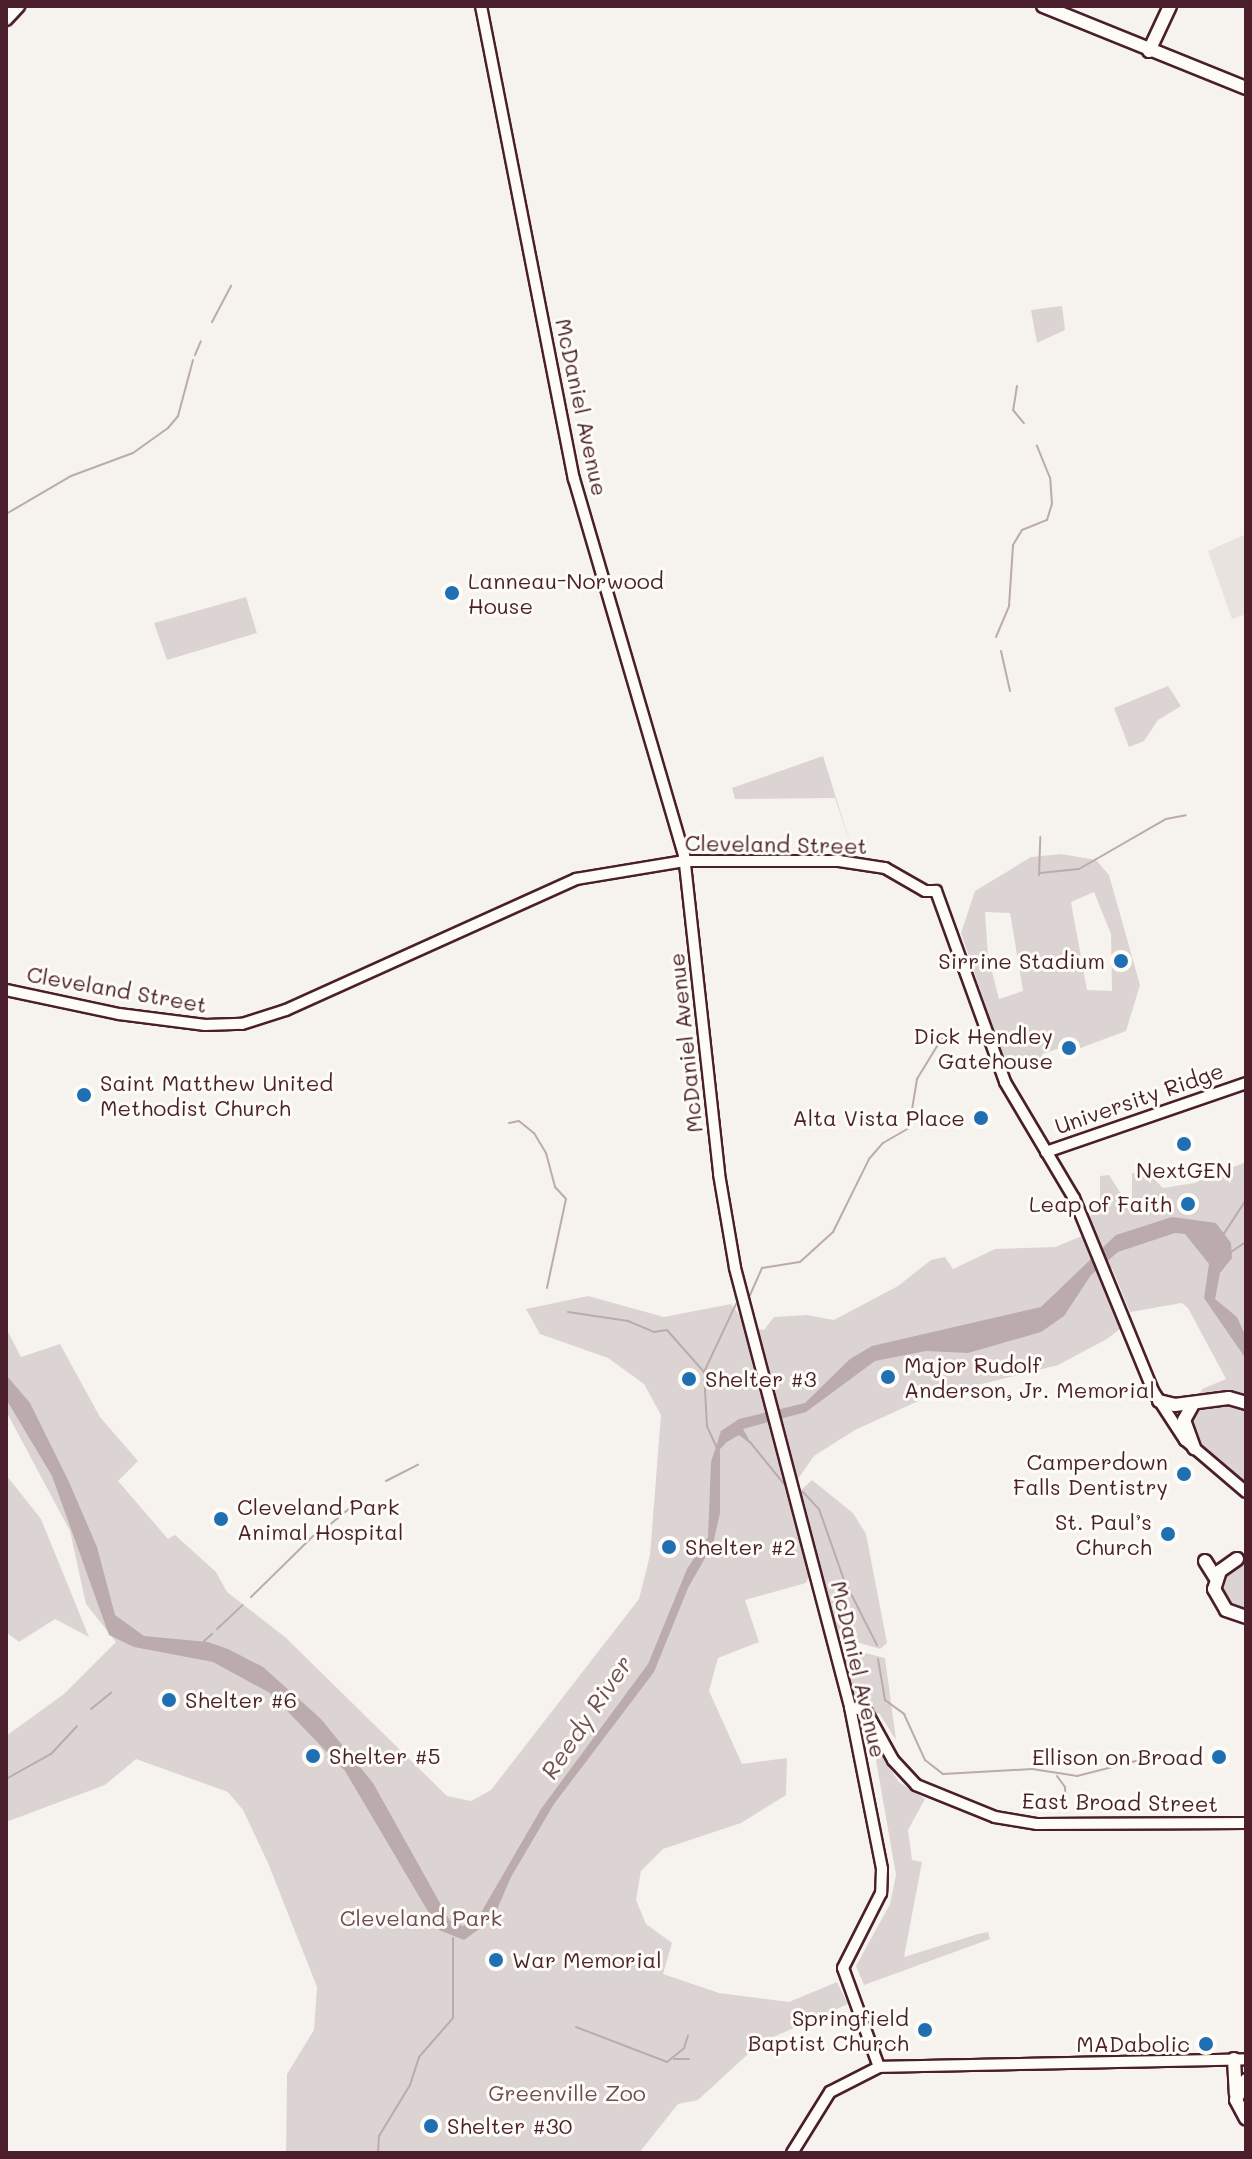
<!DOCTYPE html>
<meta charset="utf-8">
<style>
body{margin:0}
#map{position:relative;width:1252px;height:2159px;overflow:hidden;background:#f6f3ef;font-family:Mali,sans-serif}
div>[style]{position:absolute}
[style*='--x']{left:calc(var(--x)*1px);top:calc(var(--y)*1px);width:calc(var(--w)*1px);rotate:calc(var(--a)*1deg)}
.built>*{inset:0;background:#e9e3e0}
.green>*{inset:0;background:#dcd4d2}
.water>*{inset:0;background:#bbabac}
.stream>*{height:2px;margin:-1px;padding:0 1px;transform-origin:1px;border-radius:1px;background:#bbabac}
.roads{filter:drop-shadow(2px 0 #4a1f2b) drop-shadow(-2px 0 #4a1f2b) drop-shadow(0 2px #4a1f2b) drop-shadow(0 -2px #4a1f2b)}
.minor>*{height:10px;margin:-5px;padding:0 5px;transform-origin:5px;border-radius:5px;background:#fdfcf7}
.major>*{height:12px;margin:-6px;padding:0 6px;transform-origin:6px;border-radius:6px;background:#fdfcf7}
.dots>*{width:22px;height:22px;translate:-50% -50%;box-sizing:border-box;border:4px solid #fdfcf7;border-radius:50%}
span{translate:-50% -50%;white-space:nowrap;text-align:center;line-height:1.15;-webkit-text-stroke:6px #fdfcf7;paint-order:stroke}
.street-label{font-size:22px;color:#4a1f2b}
.poi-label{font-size:22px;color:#4a1f2b}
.left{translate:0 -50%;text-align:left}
.right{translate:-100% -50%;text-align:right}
.park-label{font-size:22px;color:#6e4c55}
.water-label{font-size:24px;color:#725058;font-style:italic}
.frame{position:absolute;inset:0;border:8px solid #4a1f2b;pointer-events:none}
</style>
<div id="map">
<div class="built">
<i style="clip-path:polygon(1246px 534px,1246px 614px,1232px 619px,1208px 551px)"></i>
</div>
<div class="green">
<i style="clip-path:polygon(1062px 306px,1065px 330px,1037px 343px,1031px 310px)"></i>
<i style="clip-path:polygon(246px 597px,257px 633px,167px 660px,154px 623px)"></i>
<i style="clip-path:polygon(1168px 686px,1181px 706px,1158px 720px,1144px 741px,1129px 747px,1114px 708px)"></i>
<i style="clip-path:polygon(823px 756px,853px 852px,835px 798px,735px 799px,732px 788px)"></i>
<i style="clip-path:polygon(evenodd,1061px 854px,1096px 860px,1109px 875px,1140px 985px,1126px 1031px,1075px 1050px,1072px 1044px,1042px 1054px,1044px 1060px,1016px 1070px,1012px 1061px,1005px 1063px,961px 933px,975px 891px,1031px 857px,1061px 854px,1094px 892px,1111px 934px,1112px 991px,1087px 990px,1071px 902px,1094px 892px,1061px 854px,985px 912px,1010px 913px,1023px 991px,999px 999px,988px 956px,985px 912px)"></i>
<i style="clip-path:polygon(1246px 1162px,1246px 1398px,1199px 1398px,1202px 1389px,1226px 1379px,1188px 1308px,1182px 1303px,1130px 1312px,1112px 1268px,1100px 1275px,1121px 1328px,1107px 1339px,1058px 1365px,925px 1398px,855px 1430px,814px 1456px,788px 1493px,811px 1572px,806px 1583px,745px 1600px,759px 1642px,718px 1658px,709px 1691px,742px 1764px,787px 1758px,786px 1795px,741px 1823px,663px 1849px,641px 1871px,636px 1900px,646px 1924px,672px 1943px,663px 1974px,719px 1993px,789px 2002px,837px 1982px,848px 2004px,760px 2043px,698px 2100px,678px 2104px,639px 2153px,286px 2153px,287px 2074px,314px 2030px,317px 1987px,268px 1863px,243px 1810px,228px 1792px,136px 1759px,105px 1785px,6px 1822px,6px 1736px,64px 1694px,116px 1642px,86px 1604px,70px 1531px,6px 1411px,6px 1328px,21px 1357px,60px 1344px,100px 1417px,138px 1461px,118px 1481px,168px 1539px,175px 1535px,216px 1572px,227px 1592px,285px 1637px,447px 1796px,471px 1801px,491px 1790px,639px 1599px,650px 1555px,661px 1415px,644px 1384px,608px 1358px,540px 1334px,526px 1309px,588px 1296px,664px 1317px,731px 1304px,749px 1327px,764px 1330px,774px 1317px,807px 1315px,834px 1320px,898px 1286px,931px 1260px,945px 1257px,953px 1269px,995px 1249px,1055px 1247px,1082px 1236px,1094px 1227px,1090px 1217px,1100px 1201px,1100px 1176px,1109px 1175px,1121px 1194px,1132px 1197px,1132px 1173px,1152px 1177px,1163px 1188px,1194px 1183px)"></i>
<i style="clip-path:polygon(1226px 1403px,1246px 1408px,1246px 1484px,1193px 1437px,1189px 1422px,1195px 1411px)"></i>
<i style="clip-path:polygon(6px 1475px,41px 1519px,89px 1637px,55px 1619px,19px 1642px,6px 1632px)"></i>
<i style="clip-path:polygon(812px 1480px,853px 1513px,866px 1534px,887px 1643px,880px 1649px,837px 1636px,799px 1492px)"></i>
<i style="clip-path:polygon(1235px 1565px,1246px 1565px,1246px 1610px,1232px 1606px,1221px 1588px,1222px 1577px)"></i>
<i style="clip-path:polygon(854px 1650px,885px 1658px,896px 1740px,879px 1713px,874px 1715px,857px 1702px,846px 1661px)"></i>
<i style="clip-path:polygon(873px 1743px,899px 1782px,925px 1799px,908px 1830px,912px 1860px,922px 1862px,904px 1957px,978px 1934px,988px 1932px,990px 1939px,864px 1985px,856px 1966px,890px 1904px,896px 1875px)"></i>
</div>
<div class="water">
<i style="clip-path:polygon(1172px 1217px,1216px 1223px,1231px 1243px,1232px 1258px,1220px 1273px,1215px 1299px,1237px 1317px,1246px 1337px,1246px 1359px,1204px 1298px,1209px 1264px,1185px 1234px,1175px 1233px,1118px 1252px,1091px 1275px,1064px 1316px,1041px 1332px,968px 1353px,926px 1351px,875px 1361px,806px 1412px,743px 1429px,752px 1445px,739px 1435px,727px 1442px,720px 1449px,720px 1513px,713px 1544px,688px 1588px,654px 1672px,554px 1804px,511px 1877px,493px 1919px,464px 1940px,439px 1930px,345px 1771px,270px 1693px,213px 1662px,134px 1647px,109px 1635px,52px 1476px,6px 1399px,6px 1375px,30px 1403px,69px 1482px,97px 1547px,115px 1615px,144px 1636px,208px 1642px,228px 1649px,263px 1667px,321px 1719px,373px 1783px,450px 1921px,463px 1926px,479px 1916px,541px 1809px,648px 1664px,687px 1569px,708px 1537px,711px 1462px,721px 1431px,739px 1419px,805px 1403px,850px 1359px,872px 1346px,1041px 1307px,1116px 1235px)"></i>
</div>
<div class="stream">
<i style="--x:212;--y:322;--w:41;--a:-62.2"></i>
<i style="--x:195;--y:355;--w:15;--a:-67"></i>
<i style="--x:1017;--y:386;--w:24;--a:99"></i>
<i style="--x:1013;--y:410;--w:17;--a:50"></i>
<i style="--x:6;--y:514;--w:75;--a:-30.3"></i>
<i style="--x:71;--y:476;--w:66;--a:-20.4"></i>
<i style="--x:133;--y:453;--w:43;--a:-35.5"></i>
<i style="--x:168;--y:428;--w:16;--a:-50"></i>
<i style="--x:178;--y:416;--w:58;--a:-75"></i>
<i style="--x:996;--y:637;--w:34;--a:-67"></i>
<i style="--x:1009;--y:606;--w:61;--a:-86.2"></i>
<i style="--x:1013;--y:545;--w:17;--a:-59"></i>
<i style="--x:1022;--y:530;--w:27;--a:-22"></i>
<i style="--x:1047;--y:520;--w:17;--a:-73"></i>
<i style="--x:1052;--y:504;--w:26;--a:-94"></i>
<i style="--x:1050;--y:478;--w:35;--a:-112"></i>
<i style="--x:1001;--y:651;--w:41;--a:77.3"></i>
<i style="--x:1040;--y:873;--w:39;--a:-6"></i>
<i style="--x:1079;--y:869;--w:100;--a:-29.9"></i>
<i style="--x:1166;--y:819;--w:20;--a:-11"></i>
<i style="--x:1039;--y:875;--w:38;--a:-88"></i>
<i style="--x:509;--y:1123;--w:10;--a:-11"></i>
<i style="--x:519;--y:1121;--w:19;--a:39"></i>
<i style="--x:534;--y:1133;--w:23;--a:59"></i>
<i style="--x:546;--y:1153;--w:35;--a:75"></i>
<i style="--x:555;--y:1187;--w:16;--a:47"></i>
<i style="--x:566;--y:1199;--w:91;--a:102.1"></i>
<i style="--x:1223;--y:1235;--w:42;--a:-56.7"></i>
<i style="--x:1231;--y:1252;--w:18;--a:-34"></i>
<i style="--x:750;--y:1295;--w:30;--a:-66"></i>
<i style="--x:762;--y:1268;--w:38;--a:-9"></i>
<i style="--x:800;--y:1262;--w:45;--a:-42.3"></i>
<i style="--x:833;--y:1232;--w:81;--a:-63.7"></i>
<i style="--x:869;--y:1159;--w:21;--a:-49"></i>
<i style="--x:883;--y:1143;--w:30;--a:-30"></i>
<i style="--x:909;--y:1128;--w:50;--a:-80.7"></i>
<i style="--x:917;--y:1079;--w:48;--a:-58.6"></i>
<i style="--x:568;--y:1312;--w:61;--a:8.5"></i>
<i style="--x:628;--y:1321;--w:28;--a:23"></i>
<i style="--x:654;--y:1332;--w:13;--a:-9"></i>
<i style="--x:667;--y:1330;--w:56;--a:48.6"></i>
<i style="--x:750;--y:1442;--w:54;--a:51"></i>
<i style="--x:717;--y:1448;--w:23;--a:-115"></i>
<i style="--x:707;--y:1427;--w:55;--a:-93.1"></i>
<i style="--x:704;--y:1372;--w:75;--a:-64.8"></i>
<i style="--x:386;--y:1481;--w:36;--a:-27"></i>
<i style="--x:803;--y:1492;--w:23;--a:47"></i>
<i style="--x:819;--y:1509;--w:75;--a:70.6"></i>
<i style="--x:844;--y:1580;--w:73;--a:63.1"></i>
<i style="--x:327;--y:1527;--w:44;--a:-39.5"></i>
<i style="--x:251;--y:1597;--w:90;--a:-44.5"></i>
<i style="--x:217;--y:1629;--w:35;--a:-43"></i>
<i style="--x:204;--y:1641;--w:11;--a:-41"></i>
<i style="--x:878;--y:1659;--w:42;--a:80.3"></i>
<i style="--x:885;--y:1700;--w:24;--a:36"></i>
<i style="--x:904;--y:1714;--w:51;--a:65.5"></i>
<i style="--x:925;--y:1760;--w:23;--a:38"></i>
<i style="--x:943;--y:1774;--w:89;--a:-3.2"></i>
<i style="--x:1032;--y:1769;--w:46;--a:8.8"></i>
<i style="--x:1077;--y:1776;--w:69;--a:-14.2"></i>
<i style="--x:91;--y:1709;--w:26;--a:-39"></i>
<i style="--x:1057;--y:1776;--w:14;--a:54"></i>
<i style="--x:1065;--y:1787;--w:18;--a:87"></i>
<i style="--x:6;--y:1779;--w:51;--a:-29.1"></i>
<i style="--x:51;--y:1754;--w:38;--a:-47"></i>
<i style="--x:576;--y:2027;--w:97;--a:21"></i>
<i style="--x:667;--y:2062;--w:22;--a:-39"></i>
<i style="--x:684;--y:2048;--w:13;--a:-72"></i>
<i style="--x:674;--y:2059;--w:15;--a:0"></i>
<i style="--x:378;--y:2153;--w:17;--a:-87"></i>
<i style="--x:379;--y:2136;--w:60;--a:-58.7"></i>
<i style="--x:410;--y:2085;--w:29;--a:-72"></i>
<i style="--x:419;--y:2057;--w:52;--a:-48.9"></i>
<i style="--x:453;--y:2018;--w:80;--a:-90"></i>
</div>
<div class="roads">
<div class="minor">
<i style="--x:481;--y:6;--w:482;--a:78.9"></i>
<i style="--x:574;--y:479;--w:392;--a:73.7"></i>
<i style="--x:684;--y:855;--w:321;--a:83.7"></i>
<i style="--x:719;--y:1174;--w:95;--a:80.3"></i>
<i style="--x:735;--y:1268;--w:454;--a:75.3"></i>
<i style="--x:850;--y:1707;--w:165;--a:78.8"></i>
<i style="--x:882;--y:1869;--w:24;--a:92"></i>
<i style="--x:881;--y:1893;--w:84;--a:116.9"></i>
<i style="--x:843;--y:1968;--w:105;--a:70"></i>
<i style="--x:6;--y:990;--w:116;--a:12"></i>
<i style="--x:119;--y:1014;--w:87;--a:7.3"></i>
<i style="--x:205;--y:1025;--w:37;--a:-2"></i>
<i style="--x:242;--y:1024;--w:46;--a:-17.7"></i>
<i style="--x:286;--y:1010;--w:318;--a:-24.3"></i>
<i style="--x:576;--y:879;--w:110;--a:-9.4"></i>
<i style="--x:685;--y:861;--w:154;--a:0"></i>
<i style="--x:839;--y:861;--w:47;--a:8.7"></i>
<i style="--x:885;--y:868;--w:46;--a:29.9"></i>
<i style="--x:925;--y:891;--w:11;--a:0"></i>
<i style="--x:936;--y:891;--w:203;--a:70.1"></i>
<i style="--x:1005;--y:1082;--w:135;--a:59.3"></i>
<i style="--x:1074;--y:1198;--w:209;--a:67.7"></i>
<i style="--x:1153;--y:1391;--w:59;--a:56.9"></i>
<i style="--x:1185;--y:1440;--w:80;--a:40.4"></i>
<i style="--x:1046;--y:1152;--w:212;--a:-19"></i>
<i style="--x:850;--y:1707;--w:16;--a:14"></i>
<i style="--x:866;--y:1711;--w:56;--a:61.1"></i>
<i style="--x:893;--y:1760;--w:34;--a:47"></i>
<i style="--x:916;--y:1785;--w:85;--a:22.1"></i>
<i style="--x:995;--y:1817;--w:43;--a:9.5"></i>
<i style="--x:1037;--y:1824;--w:209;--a:-0.3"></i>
<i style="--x:792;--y:2153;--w:72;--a:-58.1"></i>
<i style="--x:830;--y:2092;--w:55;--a:-27"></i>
<i style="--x:879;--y:2067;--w:367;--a:-1.2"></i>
</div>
<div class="major">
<i style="--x:1043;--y:6;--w:219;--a:22"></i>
<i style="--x:6;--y:19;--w:18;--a:-47"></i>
<i style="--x:1149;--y:51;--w:50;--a:-65"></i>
<i style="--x:1159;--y:1401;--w:16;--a:14"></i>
<i style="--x:1175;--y:1405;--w:54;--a:-7.4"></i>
<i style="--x:1229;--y:1398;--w:18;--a:16"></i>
<i style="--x:1193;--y:1404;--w:18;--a:119"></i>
<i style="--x:1184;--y:1420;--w:30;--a:70"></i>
<i style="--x:1237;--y:1559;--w:21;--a:145"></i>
<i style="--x:1220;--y:1571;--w:19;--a:108"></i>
<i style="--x:1214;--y:1589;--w:24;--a:60"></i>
<i style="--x:1226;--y:1610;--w:21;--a:19"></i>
<i style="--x:1205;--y:1561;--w:19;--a:58"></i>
<i style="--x:1234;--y:2059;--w:35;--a:87"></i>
<i style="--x:1246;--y:2080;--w:22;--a:117"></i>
<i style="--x:1236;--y:2100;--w:21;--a:62"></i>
</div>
</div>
<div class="dots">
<i style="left:452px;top:593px;background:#1f6fb2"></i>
<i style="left:1121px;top:961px;background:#1f6fb2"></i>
<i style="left:1069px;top:1048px;background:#1f6fb2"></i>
<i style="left:84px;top:1095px;background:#1f6fb2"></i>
<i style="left:981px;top:1118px;background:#1f6fb2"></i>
<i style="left:1184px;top:1144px;background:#1f6fb2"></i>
<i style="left:1188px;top:1204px;background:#1f6fb2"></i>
<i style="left:888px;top:1377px;background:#1f6fb2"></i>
<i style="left:689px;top:1379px;background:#1f6fb2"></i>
<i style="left:1184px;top:1474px;background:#1f6fb2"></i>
<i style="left:221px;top:1519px;background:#1f6fb2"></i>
<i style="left:1168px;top:1534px;background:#1f6fb2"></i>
<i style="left:669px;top:1547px;background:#1f6fb2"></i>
<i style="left:169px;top:1700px;background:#1f6fb2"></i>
<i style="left:313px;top:1756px;background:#1f6fb2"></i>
<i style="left:1219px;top:1757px;background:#1f6fb2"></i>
<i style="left:496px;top:1960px;background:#1f6fb2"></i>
<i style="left:925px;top:2030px;background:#1f6fb2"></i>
<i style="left:1206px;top:2044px;background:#1f6fb2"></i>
<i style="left:431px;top:2126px;background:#1f6fb2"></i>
</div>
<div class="street-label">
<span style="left:582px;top:407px;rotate:78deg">McDaniel Avenue</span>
<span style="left:776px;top:844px;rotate:1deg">Cleveland Street</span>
<span style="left:117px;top:989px;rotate:10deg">Cleveland Street</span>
<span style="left:685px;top:1043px;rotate:-96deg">McDaniel Avenue</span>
<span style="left:1139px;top:1098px;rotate:-19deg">University Ridge</span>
<span style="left:859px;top:1669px;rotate:77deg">McDaniel Avenue</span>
<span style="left:1120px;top:1802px;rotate:1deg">East Broad Street</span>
</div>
<div class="poi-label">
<span class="left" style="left:468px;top:593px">Lanneau-Norwood<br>House</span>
<span class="right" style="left:1105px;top:961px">Sirrine Stadium</span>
<span class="right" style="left:1053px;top:1048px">Dick Hendley<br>Gatehouse</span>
<span class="left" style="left:100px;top:1095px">Saint Matthew United<br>Methodist Church</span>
<span class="right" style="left:965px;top:1118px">Alta Vista Place</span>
<span style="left:1184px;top:1170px">NextGEN</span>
<span class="right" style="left:1172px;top:1204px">Leap of Faith</span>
<span class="left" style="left:904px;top:1377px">Major Rudolf<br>Anderson, Jr. Memorial</span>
<span class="left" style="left:705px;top:1379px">Shelter #3</span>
<span class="right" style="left:1168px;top:1474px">Camperdown<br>Falls Dentistry</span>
<span class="left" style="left:237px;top:1519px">Cleveland Park<br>Animal Hospital</span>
<span class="right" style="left:1152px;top:1534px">St. Paul’s<br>Church</span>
<span class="left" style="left:685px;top:1547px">Shelter #2</span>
<span class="left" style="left:185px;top:1700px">Shelter #6</span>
<span class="left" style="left:329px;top:1756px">Shelter #5</span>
<span class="right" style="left:1203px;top:1757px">Ellison on Broad</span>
<span class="left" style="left:512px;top:1960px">War Memorial</span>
<span class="right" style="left:909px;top:2030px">Springfield<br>Baptist Church</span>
<span class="right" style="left:1190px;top:2044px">MADabolic</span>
<span class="left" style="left:447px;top:2126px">Shelter #30</span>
</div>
<div class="park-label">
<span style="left:421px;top:1918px">Cleveland Park</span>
<span style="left:567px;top:2093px">Greenville Zoo</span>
</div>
<div class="water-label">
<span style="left:586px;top:1717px;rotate:-56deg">Reedy River</span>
</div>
<div class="frame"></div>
</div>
